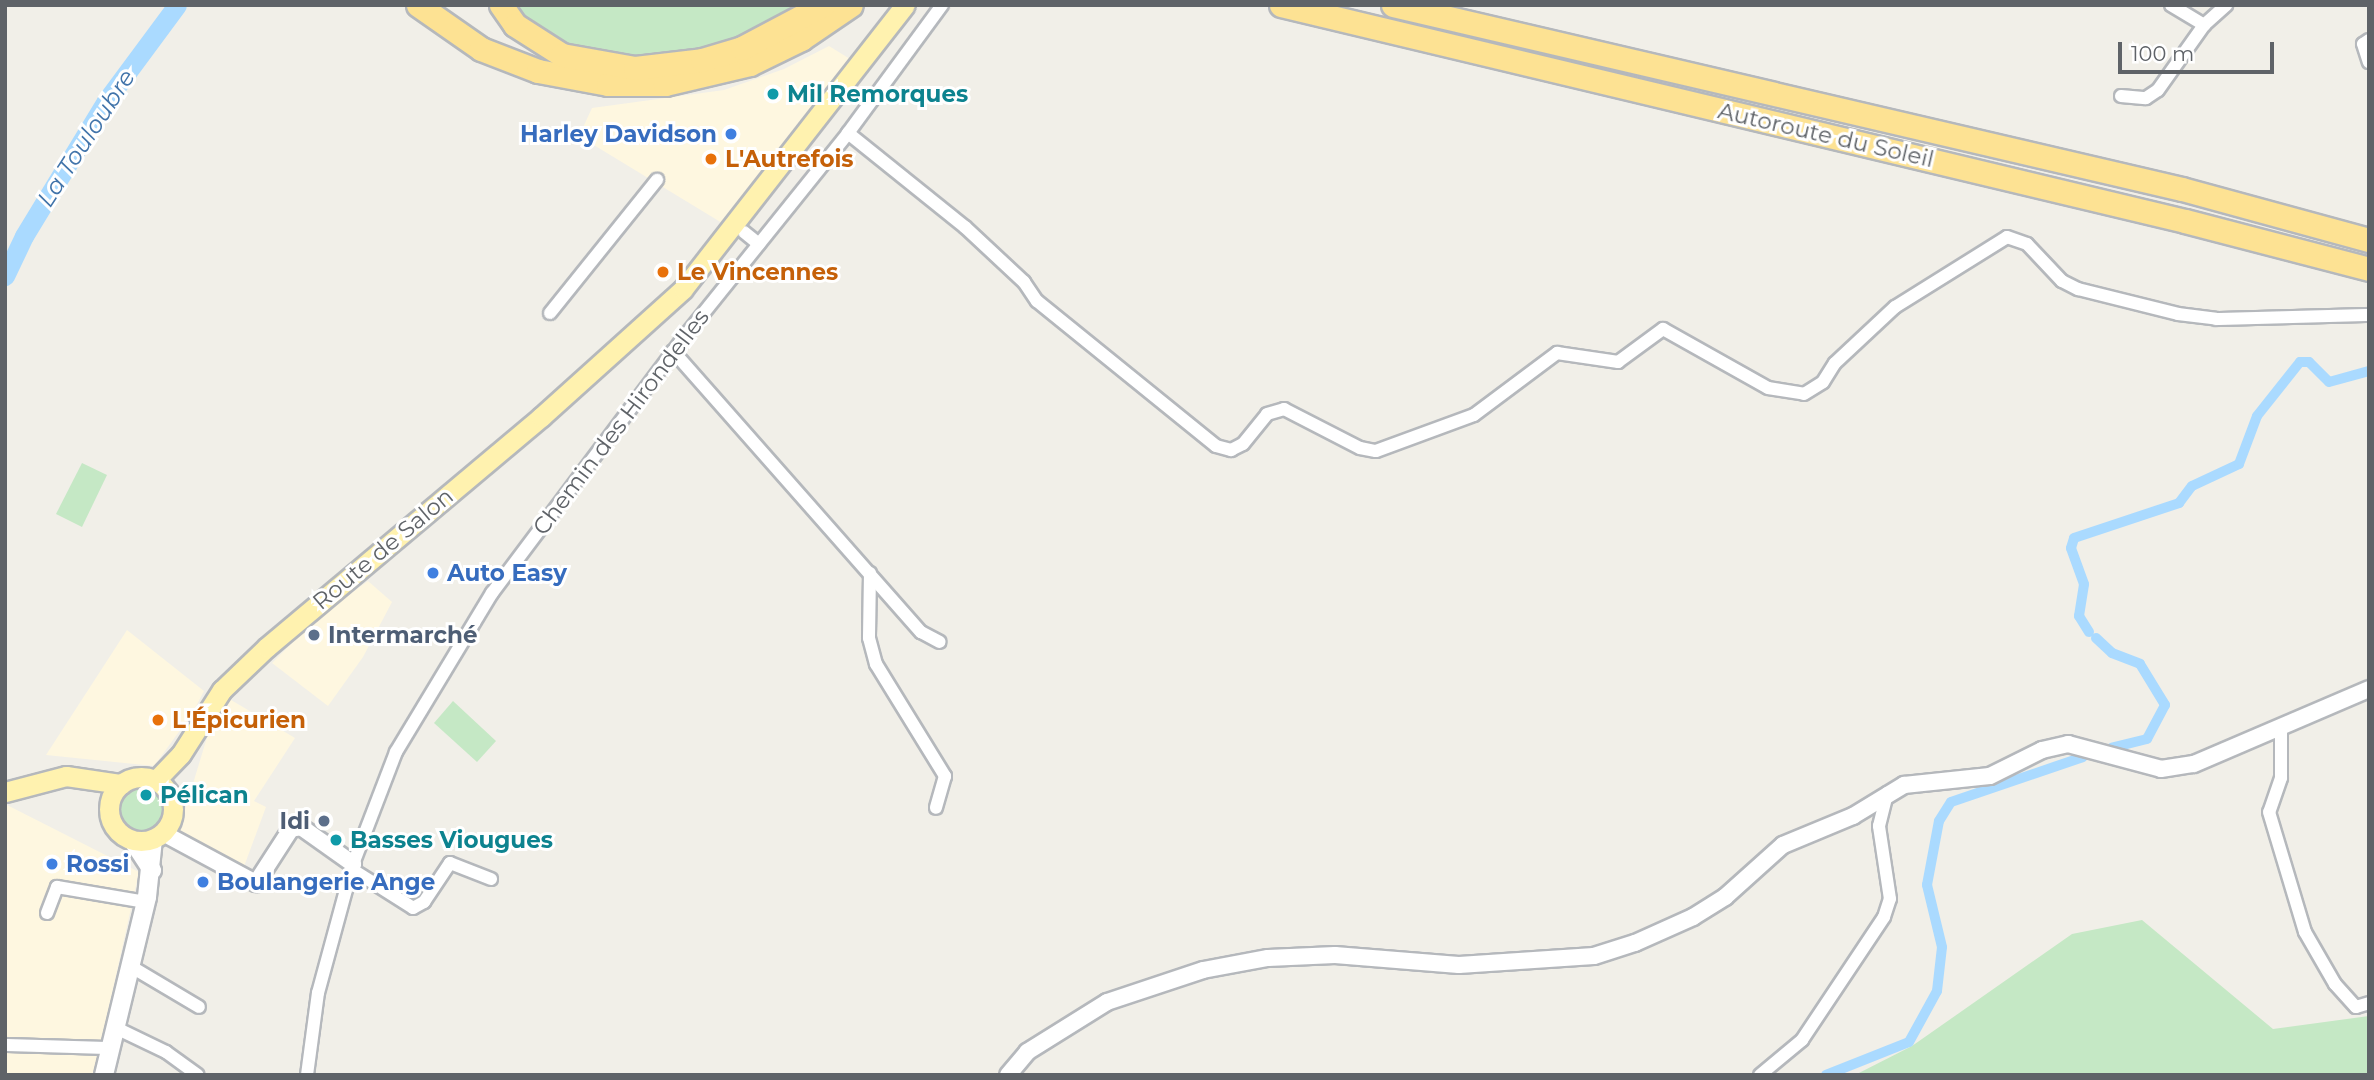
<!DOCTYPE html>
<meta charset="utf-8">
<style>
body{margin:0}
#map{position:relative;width:2374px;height:1080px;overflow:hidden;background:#f1efe8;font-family:Montserrat,sans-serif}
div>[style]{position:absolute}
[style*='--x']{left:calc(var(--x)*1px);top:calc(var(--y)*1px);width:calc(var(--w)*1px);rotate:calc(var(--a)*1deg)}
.commercial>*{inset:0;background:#fef7e0}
.green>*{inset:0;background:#c5e8c5}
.round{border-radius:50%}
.canal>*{height:10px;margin:-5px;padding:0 5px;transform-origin:5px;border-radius:5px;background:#aadaff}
.river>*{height:19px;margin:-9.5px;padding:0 9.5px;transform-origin:9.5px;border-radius:9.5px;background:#aadaff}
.roads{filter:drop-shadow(2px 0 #b5b8bc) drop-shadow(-2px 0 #b5b8bc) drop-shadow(0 2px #b5b8bc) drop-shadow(0 -2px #b5b8bc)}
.minor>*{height:12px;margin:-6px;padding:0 6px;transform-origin:6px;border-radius:6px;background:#fff}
.tertiary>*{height:16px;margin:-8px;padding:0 8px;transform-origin:8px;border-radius:8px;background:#fff}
.secondary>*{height:18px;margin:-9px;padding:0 9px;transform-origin:9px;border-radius:9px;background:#fff}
.primary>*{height:19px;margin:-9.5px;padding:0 9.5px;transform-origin:9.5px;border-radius:9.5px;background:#fff2af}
.primary>.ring{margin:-9.5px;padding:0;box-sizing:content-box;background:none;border:19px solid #fff2af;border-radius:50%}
.motorway>*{height:23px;margin:-11.5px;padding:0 11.5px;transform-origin:11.5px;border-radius:11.5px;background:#fde293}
.dots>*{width:19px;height:19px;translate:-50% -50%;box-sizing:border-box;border:4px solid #fff;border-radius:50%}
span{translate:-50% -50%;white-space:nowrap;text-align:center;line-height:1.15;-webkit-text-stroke:6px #fff;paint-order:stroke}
.culture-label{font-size:23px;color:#0d838f;font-weight:700}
.left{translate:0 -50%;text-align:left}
.shop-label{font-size:23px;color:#366cbe;font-weight:700}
.right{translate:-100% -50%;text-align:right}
.street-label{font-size:23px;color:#5f6368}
.food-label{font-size:23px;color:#c56008;font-weight:700}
.service-label{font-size:23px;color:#4e5e75;font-weight:700}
.water-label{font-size:24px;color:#4174aa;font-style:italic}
.frame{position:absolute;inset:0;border:7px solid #5f6368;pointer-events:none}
.scale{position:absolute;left:2118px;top:42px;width:156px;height:32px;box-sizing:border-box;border:4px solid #5f6368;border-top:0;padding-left:9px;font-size:21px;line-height:24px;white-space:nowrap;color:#5f6368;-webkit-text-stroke:5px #fff;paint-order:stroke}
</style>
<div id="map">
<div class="commercial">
<i style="clip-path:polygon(829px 46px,850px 59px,727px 226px,579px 136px,592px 108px,724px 90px,784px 69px)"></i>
<i style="clip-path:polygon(368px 581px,392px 602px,363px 657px,328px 706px,272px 663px,317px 618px)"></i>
<i style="clip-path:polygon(127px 630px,204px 691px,192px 714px,154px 766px,46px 755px)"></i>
<i style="clip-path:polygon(226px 697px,295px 738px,254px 801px,266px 807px,242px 872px,178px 833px,212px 721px)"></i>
<i style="clip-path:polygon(5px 804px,139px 872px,94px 1075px,5px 1075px)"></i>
</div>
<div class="green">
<i style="clip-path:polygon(511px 5px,807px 5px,728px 44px,652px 59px,576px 51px,537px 32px)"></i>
<i style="clip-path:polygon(82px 463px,107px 475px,82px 527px,56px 514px)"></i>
<i style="clip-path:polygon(453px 701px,496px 741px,477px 762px,434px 723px)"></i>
<i class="round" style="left:118px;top:786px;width:46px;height:46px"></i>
<i style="clip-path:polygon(2142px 920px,2273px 1029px,2369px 1016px,2369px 1075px,1855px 1075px,1912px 1046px,2072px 934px)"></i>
</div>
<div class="canal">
<i style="--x:2089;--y:632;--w:19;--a:-122"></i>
<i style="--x:2079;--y:616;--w:32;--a:-81"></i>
<i style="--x:2084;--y:584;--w:38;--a:-110"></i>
<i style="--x:2071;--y:548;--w:10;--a:-73"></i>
<i style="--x:2074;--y:538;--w:111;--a:-18.4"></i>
<i style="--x:2179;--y:503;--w:21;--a:-53"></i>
<i style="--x:2192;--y:486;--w:52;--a:-25.1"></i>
<i style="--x:2239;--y:464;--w:51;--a:-69.4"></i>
<i style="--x:2257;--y:416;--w:69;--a:-51.5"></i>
<i style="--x:2300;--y:362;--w:9;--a:0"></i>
<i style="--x:2309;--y:362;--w:28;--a:45"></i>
<i style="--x:2329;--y:382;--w:41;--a:-15.4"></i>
<i style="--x:2096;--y:638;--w:22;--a:43"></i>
<i style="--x:2112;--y:653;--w:30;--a:21"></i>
<i style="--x:2140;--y:664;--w:48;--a:58.6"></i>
<i style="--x:2165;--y:705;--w:38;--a:118"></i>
<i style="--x:2147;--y:739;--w:36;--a:166"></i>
<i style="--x:1826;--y:1075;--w:89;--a:-21.7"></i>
<i style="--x:1909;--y:1042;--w:58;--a:-61.2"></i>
<i style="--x:1937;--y:991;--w:44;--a:-83.5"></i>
<i style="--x:1942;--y:947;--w:64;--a:-103.6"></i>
<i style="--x:1927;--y:885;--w:65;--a:-79.4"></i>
<i style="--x:1939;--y:821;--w:22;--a:-58"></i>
<i style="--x:1951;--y:802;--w:139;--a:-18.8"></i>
</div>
<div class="river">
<i style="--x:5;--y:276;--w:44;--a:-64.6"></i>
<i style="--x:24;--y:236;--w:158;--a:-58.7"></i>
<i style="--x:106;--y:101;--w:119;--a:-53.5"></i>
</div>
<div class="roads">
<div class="minor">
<i style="--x:2171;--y:5;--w:39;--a:31"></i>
<i style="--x:2204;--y:25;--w:30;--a:-42"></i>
<i style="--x:2369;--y:40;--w:7;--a:146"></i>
<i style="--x:2363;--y:44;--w:19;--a:72"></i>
<i style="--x:2121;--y:96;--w:25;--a:5"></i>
<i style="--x:2146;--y:98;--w:14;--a:-34"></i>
<i style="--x:2158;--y:90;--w:80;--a:-54.7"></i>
<i style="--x:848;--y:133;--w:150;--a:38.8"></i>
<i style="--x:965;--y:227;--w:81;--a:43"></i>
<i style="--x:1024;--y:282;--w:23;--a:56"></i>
<i style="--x:1037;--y:301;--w:230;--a:39"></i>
<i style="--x:1216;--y:446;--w:16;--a:15"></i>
<i style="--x:1231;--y:450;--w:13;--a:-27"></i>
<i style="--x:1243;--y:444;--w:38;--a:-51"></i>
<i style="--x:1267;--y:414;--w:18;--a:-16"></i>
<i style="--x:1284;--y:409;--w:85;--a:27.2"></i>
<i style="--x:1360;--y:448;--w:16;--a:11"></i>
<i style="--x:1376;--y:451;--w:104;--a:-20.2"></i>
<i style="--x:1474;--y:415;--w:104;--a:-36.8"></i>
<i style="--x:1557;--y:353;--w:62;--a:8.4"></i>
<i style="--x:1618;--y:362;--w:56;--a:-36.3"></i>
<i style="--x:1663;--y:329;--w:120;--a:29.3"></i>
<i style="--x:1768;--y:388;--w:36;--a:9"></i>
<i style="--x:1804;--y:394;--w:22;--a:-32"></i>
<i style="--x:1823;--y:382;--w:22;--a:-58"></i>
<i style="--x:1835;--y:363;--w:82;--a:-43"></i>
<i style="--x:1895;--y:307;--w:132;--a:-32"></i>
<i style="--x:2007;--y:237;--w:21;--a:19"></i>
<i style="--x:2027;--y:244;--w:51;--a:46.6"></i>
<i style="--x:2062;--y:281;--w:18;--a:27"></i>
<i style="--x:2078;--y:289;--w:103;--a:14"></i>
<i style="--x:2178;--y:314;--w:38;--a:7"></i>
<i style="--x:2216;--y:319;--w:153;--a:-1.5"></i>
<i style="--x:744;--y:232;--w:19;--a:39"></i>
<i style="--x:550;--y:313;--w:171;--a:-51.2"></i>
<i style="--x:673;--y:351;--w:375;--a:48.6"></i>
<i style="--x:921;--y:632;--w:21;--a:28"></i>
<i style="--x:870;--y:573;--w:65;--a:90.9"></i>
<i style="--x:869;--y:638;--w:27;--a:75"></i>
<i style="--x:876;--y:664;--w:132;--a:58.4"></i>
<i style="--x:945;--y:776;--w:33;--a:106"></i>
<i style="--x:2281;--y:728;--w:50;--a:90"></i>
<i style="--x:2281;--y:778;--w:36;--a:109"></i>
<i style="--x:2269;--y:812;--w:125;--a:73.3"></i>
<i style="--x:2305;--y:932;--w:60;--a:60"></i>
<i style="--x:2335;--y:984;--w:31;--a:48"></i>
<i style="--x:2356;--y:1007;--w:14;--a:-17"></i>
<i style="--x:353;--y:870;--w:71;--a:32.3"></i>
<i style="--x:413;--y:908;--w:13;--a:-29"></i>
<i style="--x:424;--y:902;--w:47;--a:-56.3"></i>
<i style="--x:450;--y:863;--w:44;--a:21.3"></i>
<i style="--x:47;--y:913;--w:28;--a:-69"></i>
<i style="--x:57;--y:887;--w:90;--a:9.6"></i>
<i style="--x:130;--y:966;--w:80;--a:30.7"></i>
<i style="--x:114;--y:1027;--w:58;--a:25.7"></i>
<i style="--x:166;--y:1052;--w:39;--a:36"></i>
<i style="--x:5;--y:1045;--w:104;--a:1.7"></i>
<i style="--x:307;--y:1075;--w:83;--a:-82.4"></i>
<i style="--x:318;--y:993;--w:134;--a:-74.8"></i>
<i style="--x:353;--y:864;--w:120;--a:-69"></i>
<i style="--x:396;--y:752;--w:186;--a:-58.9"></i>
<i style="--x:492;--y:593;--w:315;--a:-53.1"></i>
<i style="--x:681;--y:341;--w:267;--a:-51.2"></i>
<i style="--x:848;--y:133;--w:159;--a:-53.7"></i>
<i style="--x:1760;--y:1075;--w:55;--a:-39.8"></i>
<i style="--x:1802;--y:1040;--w:148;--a:-56.3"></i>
<i style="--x:1884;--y:917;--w:19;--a:-72"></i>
<i style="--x:1890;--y:899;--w:74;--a:-98.6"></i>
<i style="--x:1879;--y:826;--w:34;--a:-76"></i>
</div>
<div class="tertiary">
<i style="--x:163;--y:833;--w:106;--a:28.3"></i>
<i style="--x:256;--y:883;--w:64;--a:-57.1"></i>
<i style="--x:291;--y:829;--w:10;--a:-11"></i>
<i style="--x:301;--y:827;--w:64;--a:35.4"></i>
<i style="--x:1008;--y:1075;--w:30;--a:-50"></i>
<i style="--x:1027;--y:1052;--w:94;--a:-32"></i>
<i style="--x:1107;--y:1002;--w:101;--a:-18.4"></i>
<i style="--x:1203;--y:970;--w:66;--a:-10.5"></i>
<i style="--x:1268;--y:958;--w:67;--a:-2.6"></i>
<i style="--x:1335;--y:955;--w:124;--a:4.6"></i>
<i style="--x:1459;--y:965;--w:135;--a:-3.8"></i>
<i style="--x:1594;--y:956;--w:43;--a:-17.6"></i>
<i style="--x:1635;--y:943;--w:64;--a:-24.1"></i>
<i style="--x:1693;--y:917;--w:38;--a:-32"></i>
<i style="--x:1725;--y:897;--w:78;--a:-41.9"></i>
<i style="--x:1783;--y:845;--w:76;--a:-22.5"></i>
<i style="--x:1853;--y:816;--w:60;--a:-31.3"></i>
<i style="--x:1904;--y:785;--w:86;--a:-6"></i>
<i style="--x:1990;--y:776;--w:58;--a:-26.6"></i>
<i style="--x:2042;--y:750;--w:27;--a:-13"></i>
<i style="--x:2068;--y:744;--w:96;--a:15"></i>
<i style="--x:2161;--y:769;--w:33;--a:-9"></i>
<i style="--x:2194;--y:764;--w:190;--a:-23.2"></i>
</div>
<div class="secondary">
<i style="--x:133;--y:841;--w:35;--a:57"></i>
<i style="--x:104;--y:1075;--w:183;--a:-76.4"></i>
<i style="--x:147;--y:897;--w:58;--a:-84.1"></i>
</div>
<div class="primary">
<i class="ring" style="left:109px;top:777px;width:45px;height:45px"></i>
<i style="--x:155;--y:781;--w:37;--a:-46"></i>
<i style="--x:181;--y:754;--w:76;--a:-57.4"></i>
<i style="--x:222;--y:690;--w:62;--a:-43.7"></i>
<i style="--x:267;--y:647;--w:358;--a:-40"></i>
<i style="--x:541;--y:417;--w:191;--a:-42"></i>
<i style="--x:683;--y:289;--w:360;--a:-52"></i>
<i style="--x:5;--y:792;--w:63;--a:-14.7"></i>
<i style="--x:66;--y:776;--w:56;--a:8.3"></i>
</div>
<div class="motorway">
<i style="--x:418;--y:5;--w:77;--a:34.9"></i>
<i style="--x:481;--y:49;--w:61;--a:21.1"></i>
<i style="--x:538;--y:71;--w:71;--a:10.5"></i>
<i style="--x:608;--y:84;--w:57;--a:0"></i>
<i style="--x:665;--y:84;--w:87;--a:-13.2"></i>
<i style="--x:750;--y:64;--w:57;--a:-26.1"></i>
<i style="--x:801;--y:39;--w:60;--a:-34.2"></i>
<i style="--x:501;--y:5;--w:24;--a:55"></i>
<i style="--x:515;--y:25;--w:56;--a:32.6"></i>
<i style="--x:562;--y:55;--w:74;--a:10.1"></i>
<i style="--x:635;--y:68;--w:67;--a:-6.8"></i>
<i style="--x:702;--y:60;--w:42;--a:-16.7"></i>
<i style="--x:742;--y:48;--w:92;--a:-28"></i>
<i style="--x:1281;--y:5;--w:929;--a:13.44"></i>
<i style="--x:2185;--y:221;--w:190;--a:14.6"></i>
<i style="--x:1393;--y:5;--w:810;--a:13.13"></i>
<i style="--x:2182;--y:189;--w:194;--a:15.3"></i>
</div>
</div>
<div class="dots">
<i style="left:773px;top:94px;background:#0f9aa8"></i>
<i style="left:731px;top:134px;background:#3f7fe0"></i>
<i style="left:711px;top:159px;background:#e8710a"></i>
<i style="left:663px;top:272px;background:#e8710a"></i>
<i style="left:433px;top:573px;background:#3f7fe0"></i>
<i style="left:314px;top:635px;background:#5c6f8a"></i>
<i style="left:158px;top:720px;background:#e8710a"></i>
<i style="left:146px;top:795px;background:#0f9aa8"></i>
<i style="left:324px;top:821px;background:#5c6f8a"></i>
<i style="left:336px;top:840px;background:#0f9aa8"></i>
<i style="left:52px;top:864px;background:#3f7fe0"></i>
<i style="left:203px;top:882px;background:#3f7fe0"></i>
</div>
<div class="culture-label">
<span class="left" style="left:787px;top:94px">Mil Remorques</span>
<span class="left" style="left:160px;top:795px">Pélican</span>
<span class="left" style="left:350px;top:840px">Basses Viougues</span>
</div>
<div class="shop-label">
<span class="right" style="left:717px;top:134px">Harley Davidson</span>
<span class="left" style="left:447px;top:573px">Auto Easy</span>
<span class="left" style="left:66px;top:864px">Rossi</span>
<span class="left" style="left:217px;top:882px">Boulangerie Ange</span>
</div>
<div class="street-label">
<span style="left:1826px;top:135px;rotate:13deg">Autoroute du Soleil</span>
<span style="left:621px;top:422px;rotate:-53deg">Chemin des Hirondelles</span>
<span style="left:383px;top:549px;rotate:-40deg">Route de Salon</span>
</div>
<div class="food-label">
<span class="left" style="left:725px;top:159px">L'Autrefois</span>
<span class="left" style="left:677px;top:272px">Le Vincennes</span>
<span class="left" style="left:172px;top:720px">L'Épicurien</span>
</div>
<div class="service-label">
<span class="left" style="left:328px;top:635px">Intermarché</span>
<span class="right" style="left:310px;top:821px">Idi</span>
</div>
<div class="water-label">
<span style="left:86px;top:138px;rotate:-57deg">La Touloubre</span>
</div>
<div class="frame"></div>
<div class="scale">100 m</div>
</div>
